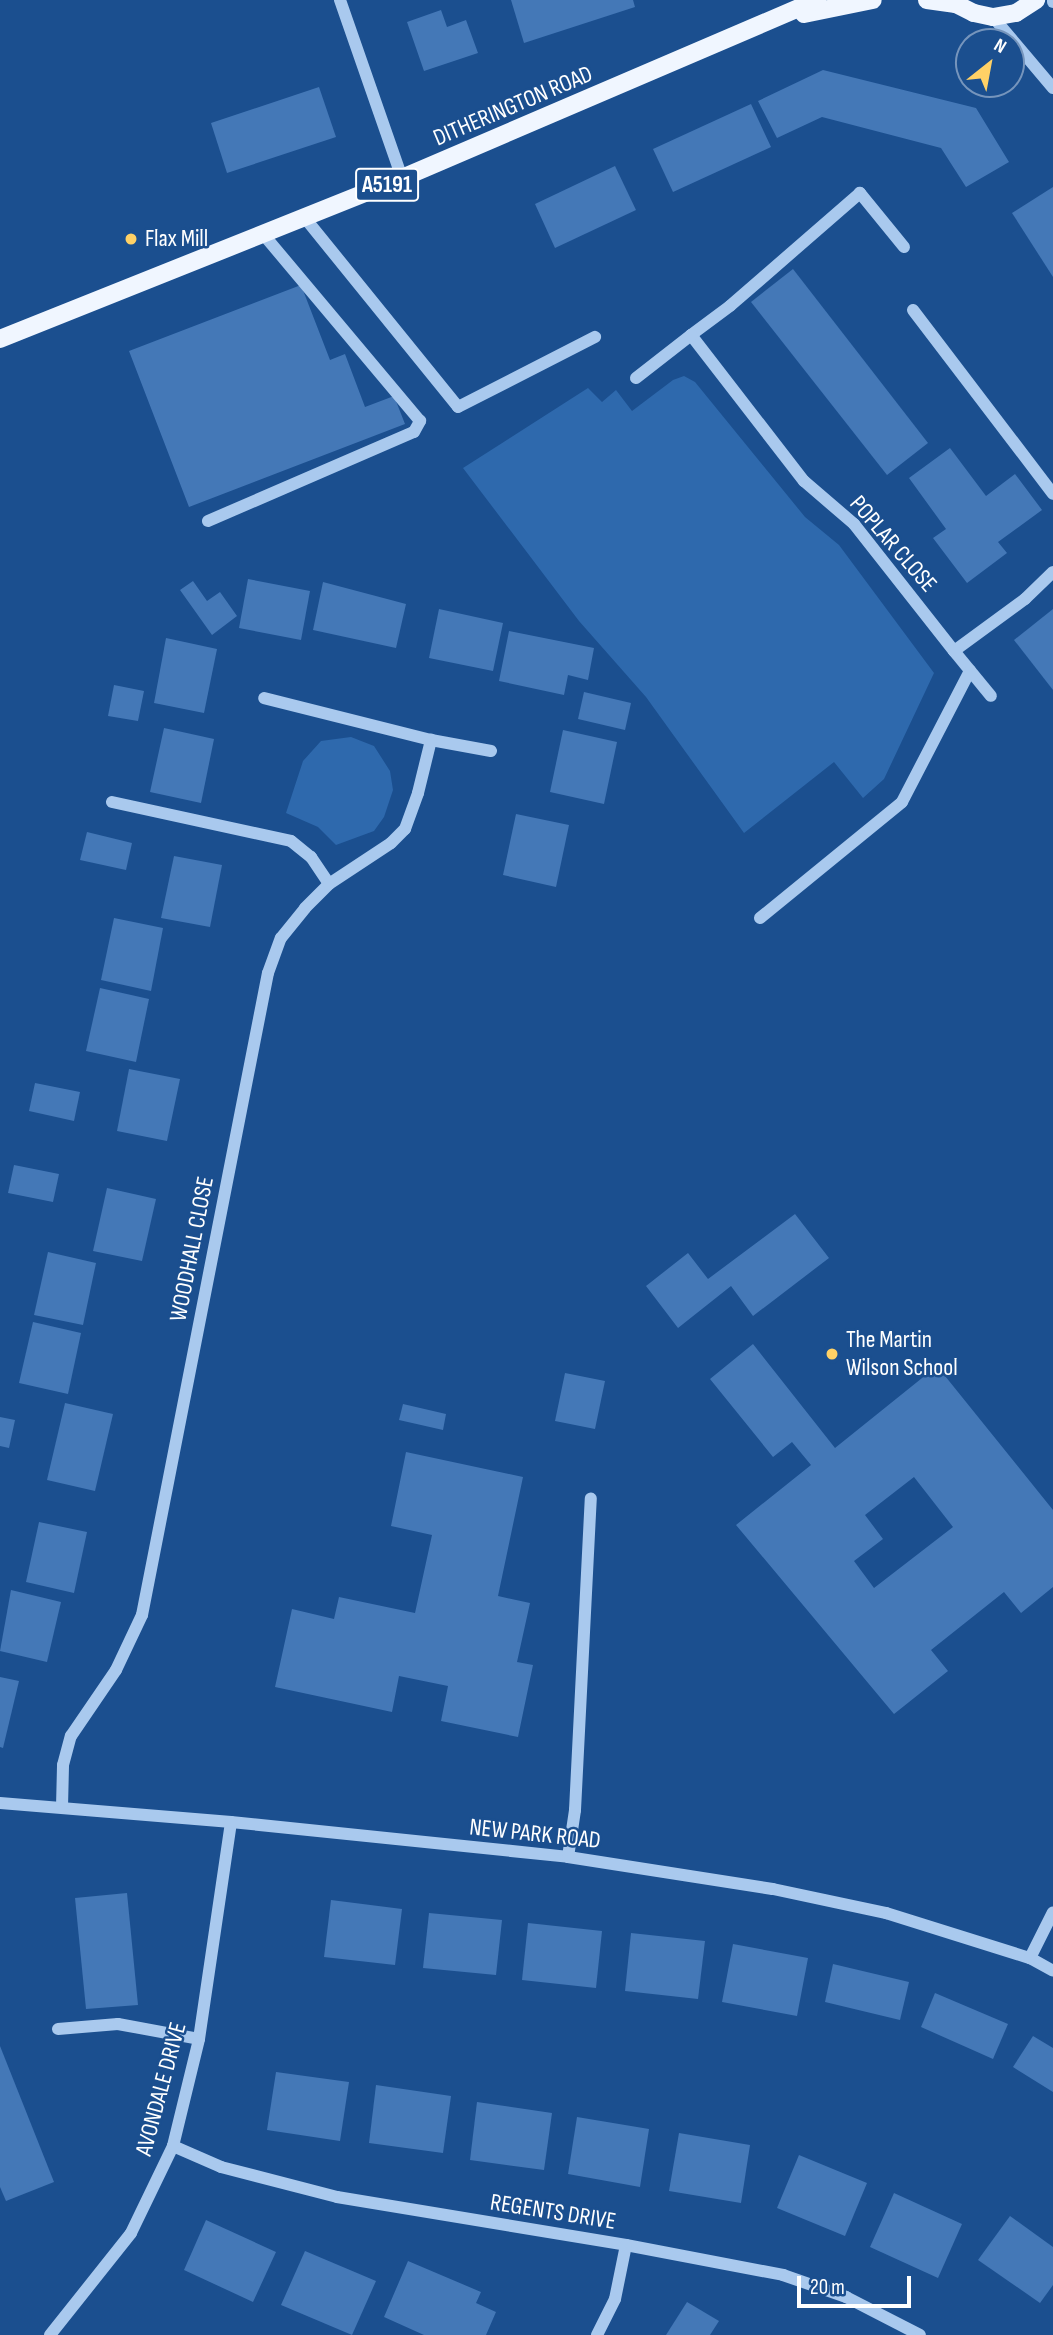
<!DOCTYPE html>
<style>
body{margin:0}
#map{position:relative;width:1053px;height:2335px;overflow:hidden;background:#1b4f8f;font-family:"Sofia Sans Condensed",sans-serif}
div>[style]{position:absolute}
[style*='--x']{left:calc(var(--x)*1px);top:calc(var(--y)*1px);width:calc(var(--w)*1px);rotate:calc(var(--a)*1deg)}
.green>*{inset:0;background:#2e69ad}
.building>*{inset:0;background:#4478b7}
.minor>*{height:12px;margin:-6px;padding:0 6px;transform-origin:6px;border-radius:6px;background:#a9c9ee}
.major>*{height:18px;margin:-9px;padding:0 9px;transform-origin:9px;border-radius:9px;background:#f0f6ff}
.dots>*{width:19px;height:19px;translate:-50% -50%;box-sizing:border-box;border:4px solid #1b4f8f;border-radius:50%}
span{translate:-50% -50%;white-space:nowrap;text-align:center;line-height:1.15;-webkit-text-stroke:5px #1b4f8f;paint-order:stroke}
.shield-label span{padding:2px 5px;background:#1b4f8f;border:2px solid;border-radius:5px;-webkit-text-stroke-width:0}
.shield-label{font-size:23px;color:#fff;font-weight:700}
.street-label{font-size:24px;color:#fff}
.poi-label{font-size:24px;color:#fff}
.left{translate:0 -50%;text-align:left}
.north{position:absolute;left:955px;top:28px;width:70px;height:70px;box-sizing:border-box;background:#1b4f8f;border:2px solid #7695bc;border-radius:50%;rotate:31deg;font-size:19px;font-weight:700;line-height:28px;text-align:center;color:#fff}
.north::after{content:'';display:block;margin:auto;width:24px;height:32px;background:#ffd166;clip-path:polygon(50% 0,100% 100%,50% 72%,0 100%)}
.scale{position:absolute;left:797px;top:2276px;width:114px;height:32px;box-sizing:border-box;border:4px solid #fff;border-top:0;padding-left:9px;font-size:21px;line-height:24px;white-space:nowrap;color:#fff;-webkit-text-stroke:5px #1b4f8f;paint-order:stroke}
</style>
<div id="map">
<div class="green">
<i style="clip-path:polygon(684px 376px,695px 382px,805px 517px,839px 545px,934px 673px,884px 779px,863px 798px,834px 762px,744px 833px,646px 697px,579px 621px,463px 468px,588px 388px,602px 402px,616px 390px,632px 411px,673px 380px)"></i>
<i style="clip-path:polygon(351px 737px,374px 746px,390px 771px,393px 790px,384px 817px,374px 831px,336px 845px,318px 827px,286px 813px,303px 761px,321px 741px)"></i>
</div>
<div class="building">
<i style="clip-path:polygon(511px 0,633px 0,635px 7px,524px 43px)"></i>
<i style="clip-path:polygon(441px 10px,447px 27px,466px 20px,478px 53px,424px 71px,407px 22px)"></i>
<i style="clip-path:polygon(823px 70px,976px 108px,1009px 162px,966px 187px,941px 148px,822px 117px,777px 138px,758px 101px)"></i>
<i style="clip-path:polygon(319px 87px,336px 137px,227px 173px,211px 123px)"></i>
<i style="clip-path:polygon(751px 104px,771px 147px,673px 192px,653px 149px)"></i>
<i style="clip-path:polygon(615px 166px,636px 210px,555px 248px,535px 204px)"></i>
<i style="clip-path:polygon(1053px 187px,1053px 277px,1012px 213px)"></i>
<i style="clip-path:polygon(793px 269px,928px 443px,887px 475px,751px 302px)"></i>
<i style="clip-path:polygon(301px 285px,330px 360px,345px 354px,365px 407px,394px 396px,405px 424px,189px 507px,129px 351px)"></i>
<i style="clip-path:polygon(950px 448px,986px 496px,1015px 474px,1042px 510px,998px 542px,1007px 553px,967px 583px,933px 538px,946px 529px,909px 478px)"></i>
<i style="clip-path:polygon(248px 579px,310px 591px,301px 640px,239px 628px)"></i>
<i style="clip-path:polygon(193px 581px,207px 601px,220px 592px,237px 616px,212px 635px,180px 590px)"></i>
<i style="clip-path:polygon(323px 582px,406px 604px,396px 648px,313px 630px)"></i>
<i style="clip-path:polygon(439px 609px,503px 623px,493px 671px,429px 658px)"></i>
<i style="clip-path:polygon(1053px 609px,1053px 690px,1014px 640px)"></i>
<i style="clip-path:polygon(509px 631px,594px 648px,588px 680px,568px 675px,564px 695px,499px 681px)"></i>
<i style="clip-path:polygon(166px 638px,217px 649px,204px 713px,154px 703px)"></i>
<i style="clip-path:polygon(114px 685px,144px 691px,138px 721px,108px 716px)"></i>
<i style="clip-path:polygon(584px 692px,631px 703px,625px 730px,578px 719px)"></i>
<i style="clip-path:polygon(164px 728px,214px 739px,201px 803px,150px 792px)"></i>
<i style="clip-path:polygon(563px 730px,617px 742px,604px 804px,550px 792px)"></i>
<i style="clip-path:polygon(516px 814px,569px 825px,556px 887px,503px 875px)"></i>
<i style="clip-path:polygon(87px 832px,132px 843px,126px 870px,80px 860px)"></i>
<i style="clip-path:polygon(174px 856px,222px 865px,210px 927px,161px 918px)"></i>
<i style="clip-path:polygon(114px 918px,163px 928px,151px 991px,101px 980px)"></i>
<i style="clip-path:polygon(100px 988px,149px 999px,136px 1062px,86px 1051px)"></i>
<i style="clip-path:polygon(129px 1069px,180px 1079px,167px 1141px,117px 1131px)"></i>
<i style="clip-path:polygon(35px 1083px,80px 1092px,74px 1121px,29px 1111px)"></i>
<i style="clip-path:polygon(14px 1165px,59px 1174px,53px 1202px,8px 1193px)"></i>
<i style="clip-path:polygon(107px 1188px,156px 1199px,142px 1261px,93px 1251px)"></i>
<i style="clip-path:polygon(795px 1214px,829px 1258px,753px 1316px,731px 1286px,678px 1328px,646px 1286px,688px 1253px,708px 1279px)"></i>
<i style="clip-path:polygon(48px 1252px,96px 1263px,83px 1325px,34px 1315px)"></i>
<i style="clip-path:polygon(33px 1322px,81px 1333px,68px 1394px,19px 1383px)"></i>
<i style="clip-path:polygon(evenodd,753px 1344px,835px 1448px,937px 1366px,1053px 1510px,1053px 1587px,1021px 1613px,1004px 1592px,931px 1650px,948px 1671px,894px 1714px,736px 1525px,811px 1465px,792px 1442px,773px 1457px,710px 1379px,753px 1344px,914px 1477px,953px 1527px,874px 1588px,854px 1561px,883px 1539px,865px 1515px,914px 1477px)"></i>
<i style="clip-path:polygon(565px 1373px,605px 1381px,595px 1429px,555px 1421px)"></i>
<i style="clip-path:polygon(65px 1403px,113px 1414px,95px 1491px,47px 1480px)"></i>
<i style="clip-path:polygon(403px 1404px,446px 1414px,443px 1430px,399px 1420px)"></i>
<i style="clip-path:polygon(0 1417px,15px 1420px,9px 1448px,0 1446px)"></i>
<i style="clip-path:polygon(406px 1452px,523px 1477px,498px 1596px,530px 1603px,517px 1662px,533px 1665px,518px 1737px,441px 1721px,448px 1686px,399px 1676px,392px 1712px,275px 1687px,292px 1609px,334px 1619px,339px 1597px,415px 1613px,432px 1535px,391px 1526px)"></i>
<i style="clip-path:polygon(39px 1522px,87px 1532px,74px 1593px,26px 1582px)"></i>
<i style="clip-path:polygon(11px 1590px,61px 1602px,47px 1662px,0 1651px)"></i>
<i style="clip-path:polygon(0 1677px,19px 1681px,3px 1748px,0 1747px)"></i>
<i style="clip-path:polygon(127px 1893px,138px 2005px,86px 2009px,75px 1898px)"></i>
<i style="clip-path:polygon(331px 1900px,402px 1909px,395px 1965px,324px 1957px)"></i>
<i style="clip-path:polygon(429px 1913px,502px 1920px,496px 1975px,423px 1968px)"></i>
<i style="clip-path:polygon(528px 1923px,602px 1931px,596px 1988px,522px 1980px)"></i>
<i style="clip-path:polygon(631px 1933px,705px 1941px,698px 1999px,625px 1991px)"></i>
<i style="clip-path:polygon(733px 1944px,808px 1958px,797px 2016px,722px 2002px)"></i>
<i style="clip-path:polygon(833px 1964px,909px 1982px,900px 2020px,825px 2002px)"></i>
<i style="clip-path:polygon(935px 1993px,1008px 2024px,993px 2059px,921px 2027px)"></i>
<i style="clip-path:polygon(1033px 2036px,1053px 2048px,1053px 2092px,1013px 2067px)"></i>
<i style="clip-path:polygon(0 2046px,54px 2182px,6px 2201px,0 2187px)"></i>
<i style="clip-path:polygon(276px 2072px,349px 2082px,340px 2141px,267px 2130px)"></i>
<i style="clip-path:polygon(376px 2085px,451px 2096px,443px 2153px,369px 2143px)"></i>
<i style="clip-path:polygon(477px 2102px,552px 2113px,544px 2170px,470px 2160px)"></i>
<i style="clip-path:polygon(577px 2117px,649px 2129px,640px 2187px,568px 2174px)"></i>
<i style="clip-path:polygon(679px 2133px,750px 2145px,741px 2203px,669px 2191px)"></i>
<i style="clip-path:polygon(799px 2155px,867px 2183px,845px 2236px,777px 2208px)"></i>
<i style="clip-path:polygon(894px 2193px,962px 2224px,938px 2278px,870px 2247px)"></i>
<i style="clip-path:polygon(1010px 2216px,1053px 2247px,1053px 2285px,1040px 2303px,978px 2260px)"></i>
<i style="clip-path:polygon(206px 2220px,276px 2252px,253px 2302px,184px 2270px)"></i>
<i style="clip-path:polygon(305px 2251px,376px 2281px,352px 2335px,281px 2305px)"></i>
<i style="clip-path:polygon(408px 2261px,481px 2292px,476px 2303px,496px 2312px,486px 2335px,424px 2335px,384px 2317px)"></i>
<i style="clip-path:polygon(687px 2302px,719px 2321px,710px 2335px,666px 2335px)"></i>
</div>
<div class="minor">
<i style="--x:340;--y:0;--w:188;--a:70.8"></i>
<i style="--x:1053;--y:0;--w:2;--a:90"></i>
<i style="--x:993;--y:17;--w:93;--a:49.8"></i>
<i style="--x:305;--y:218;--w:243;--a:51"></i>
<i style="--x:458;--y:407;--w:154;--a:-27.1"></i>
<i style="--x:904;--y:247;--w:70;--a:-129.2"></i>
<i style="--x:860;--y:193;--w:172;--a:139"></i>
<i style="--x:730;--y:306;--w:49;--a:143.4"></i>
<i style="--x:691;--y:335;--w:185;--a:52.3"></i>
<i style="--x:804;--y:481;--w:66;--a:40.7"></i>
<i style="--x:854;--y:524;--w:162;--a:51.8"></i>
<i style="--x:954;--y:651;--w:88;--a:-36.2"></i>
<i style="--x:1025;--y:599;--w:39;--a:-44"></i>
<i style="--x:913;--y:310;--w:231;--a:52.7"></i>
<i style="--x:636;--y:378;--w:70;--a:-38"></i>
<i style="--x:208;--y:521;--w:224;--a:-23.4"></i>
<i style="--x:414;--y:432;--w:13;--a:-61"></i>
<i style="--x:420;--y:421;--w:243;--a:-130"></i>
<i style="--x:954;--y:651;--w:58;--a:50.6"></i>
<i style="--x:431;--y:740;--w:61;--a:10.4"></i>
<i style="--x:112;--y:802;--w:183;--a:12.3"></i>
<i style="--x:291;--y:841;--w:26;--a:39"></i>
<i style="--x:311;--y:857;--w:32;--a:56"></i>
<i style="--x:760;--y:918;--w:183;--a:-39.2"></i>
<i style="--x:902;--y:802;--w:148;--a:-62.6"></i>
<i style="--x:0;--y:1803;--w:232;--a:4.7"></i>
<i style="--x:231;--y:1822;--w:339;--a:5.9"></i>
<i style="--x:568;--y:1857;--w:207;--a:8.9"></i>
<i style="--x:773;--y:1889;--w:116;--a:12"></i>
<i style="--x:886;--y:1913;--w:151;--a:17.4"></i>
<i style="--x:1030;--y:1958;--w:26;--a:29"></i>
<i style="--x:62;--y:1807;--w:42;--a:-88.6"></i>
<i style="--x:63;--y:1765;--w:30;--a:-75"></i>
<i style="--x:71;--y:1736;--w:80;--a:-55.7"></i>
<i style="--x:116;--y:1670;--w:61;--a:-64.7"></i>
<i style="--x:142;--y:1615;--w:654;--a:-78.9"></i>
<i style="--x:268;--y:973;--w:37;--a:-70"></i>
<i style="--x:281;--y:938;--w:38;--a:-51"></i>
<i style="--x:305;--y:908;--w:34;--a:-45"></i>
<i style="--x:329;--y:884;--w:74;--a:-33.5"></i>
<i style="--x:391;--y:843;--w:20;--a:-45"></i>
<i style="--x:405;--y:829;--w:38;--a:-70"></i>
<i style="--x:418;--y:793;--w:55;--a:-76.2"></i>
<i style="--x:431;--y:740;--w:172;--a:-165.9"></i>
<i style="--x:568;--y:1857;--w:48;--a:-81.5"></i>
<i style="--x:575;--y:1810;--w:312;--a:-87.1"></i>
<i style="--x:1030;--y:1958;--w:51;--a:-63.4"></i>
<i style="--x:58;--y:2029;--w:60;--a:-4.8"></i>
<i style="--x:118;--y:2024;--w:82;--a:10.5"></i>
<i style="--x:173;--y:2146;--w:52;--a:23.6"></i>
<i style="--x:221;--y:2167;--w:120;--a:14.5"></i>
<i style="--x:337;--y:2197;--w:293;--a:9.4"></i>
<i style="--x:626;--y:2245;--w:160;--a:10.8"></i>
<i style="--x:783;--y:2275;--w:67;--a:19.2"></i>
<i style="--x:846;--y:2297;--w:83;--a:27.2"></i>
<i style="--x:50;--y:2335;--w:130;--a:-51.5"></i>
<i style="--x:131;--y:2233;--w:97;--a:-64.2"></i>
<i style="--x:173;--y:2146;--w:110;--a:-76.3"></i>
<i style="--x:199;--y:2039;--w:219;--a:-81.6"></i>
<i style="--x:597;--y:2335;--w:40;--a:-63.4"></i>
<i style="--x:615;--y:2299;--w:55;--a:-78.5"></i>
</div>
<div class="major">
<i style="--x:927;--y:0;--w:29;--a:8"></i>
<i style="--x:956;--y:4;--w:20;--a:27"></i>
<i style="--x:974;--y:13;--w:19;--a:12"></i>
<i style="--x:993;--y:17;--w:23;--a:-10"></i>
<i style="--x:1016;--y:13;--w:24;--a:-33"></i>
<i style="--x:804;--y:14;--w:70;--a:-11.5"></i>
<i style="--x:0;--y:339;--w:433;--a:-21.8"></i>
<i style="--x:402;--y:178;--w:452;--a:-23.2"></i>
</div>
<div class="dots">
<i style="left:131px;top:239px;background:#ffd166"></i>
<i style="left:832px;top:1354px;background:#ffd166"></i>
</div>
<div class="shield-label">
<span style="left:387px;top:185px">A5191</span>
</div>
<div class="street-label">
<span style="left:513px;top:106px;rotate:-23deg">DITHERINGTON ROAD</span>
<span style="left:893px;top:544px;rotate:49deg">POPLAR CLOSE</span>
<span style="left:192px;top:1249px;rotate:-79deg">WOODHALL CLOSE</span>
<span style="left:535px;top:1834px;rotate:6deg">NEW PARK ROAD</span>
<span style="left:161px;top:2089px;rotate:-75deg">AVONDALE DRIVE</span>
<span style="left:553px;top:2212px;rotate:9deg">REGENTS DRIVE</span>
</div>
<div class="poi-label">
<span class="left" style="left:145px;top:239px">Flax Mill</span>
<span class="left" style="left:846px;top:1354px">The Martin<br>Wilson School</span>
</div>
<div class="north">N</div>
<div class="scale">20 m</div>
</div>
